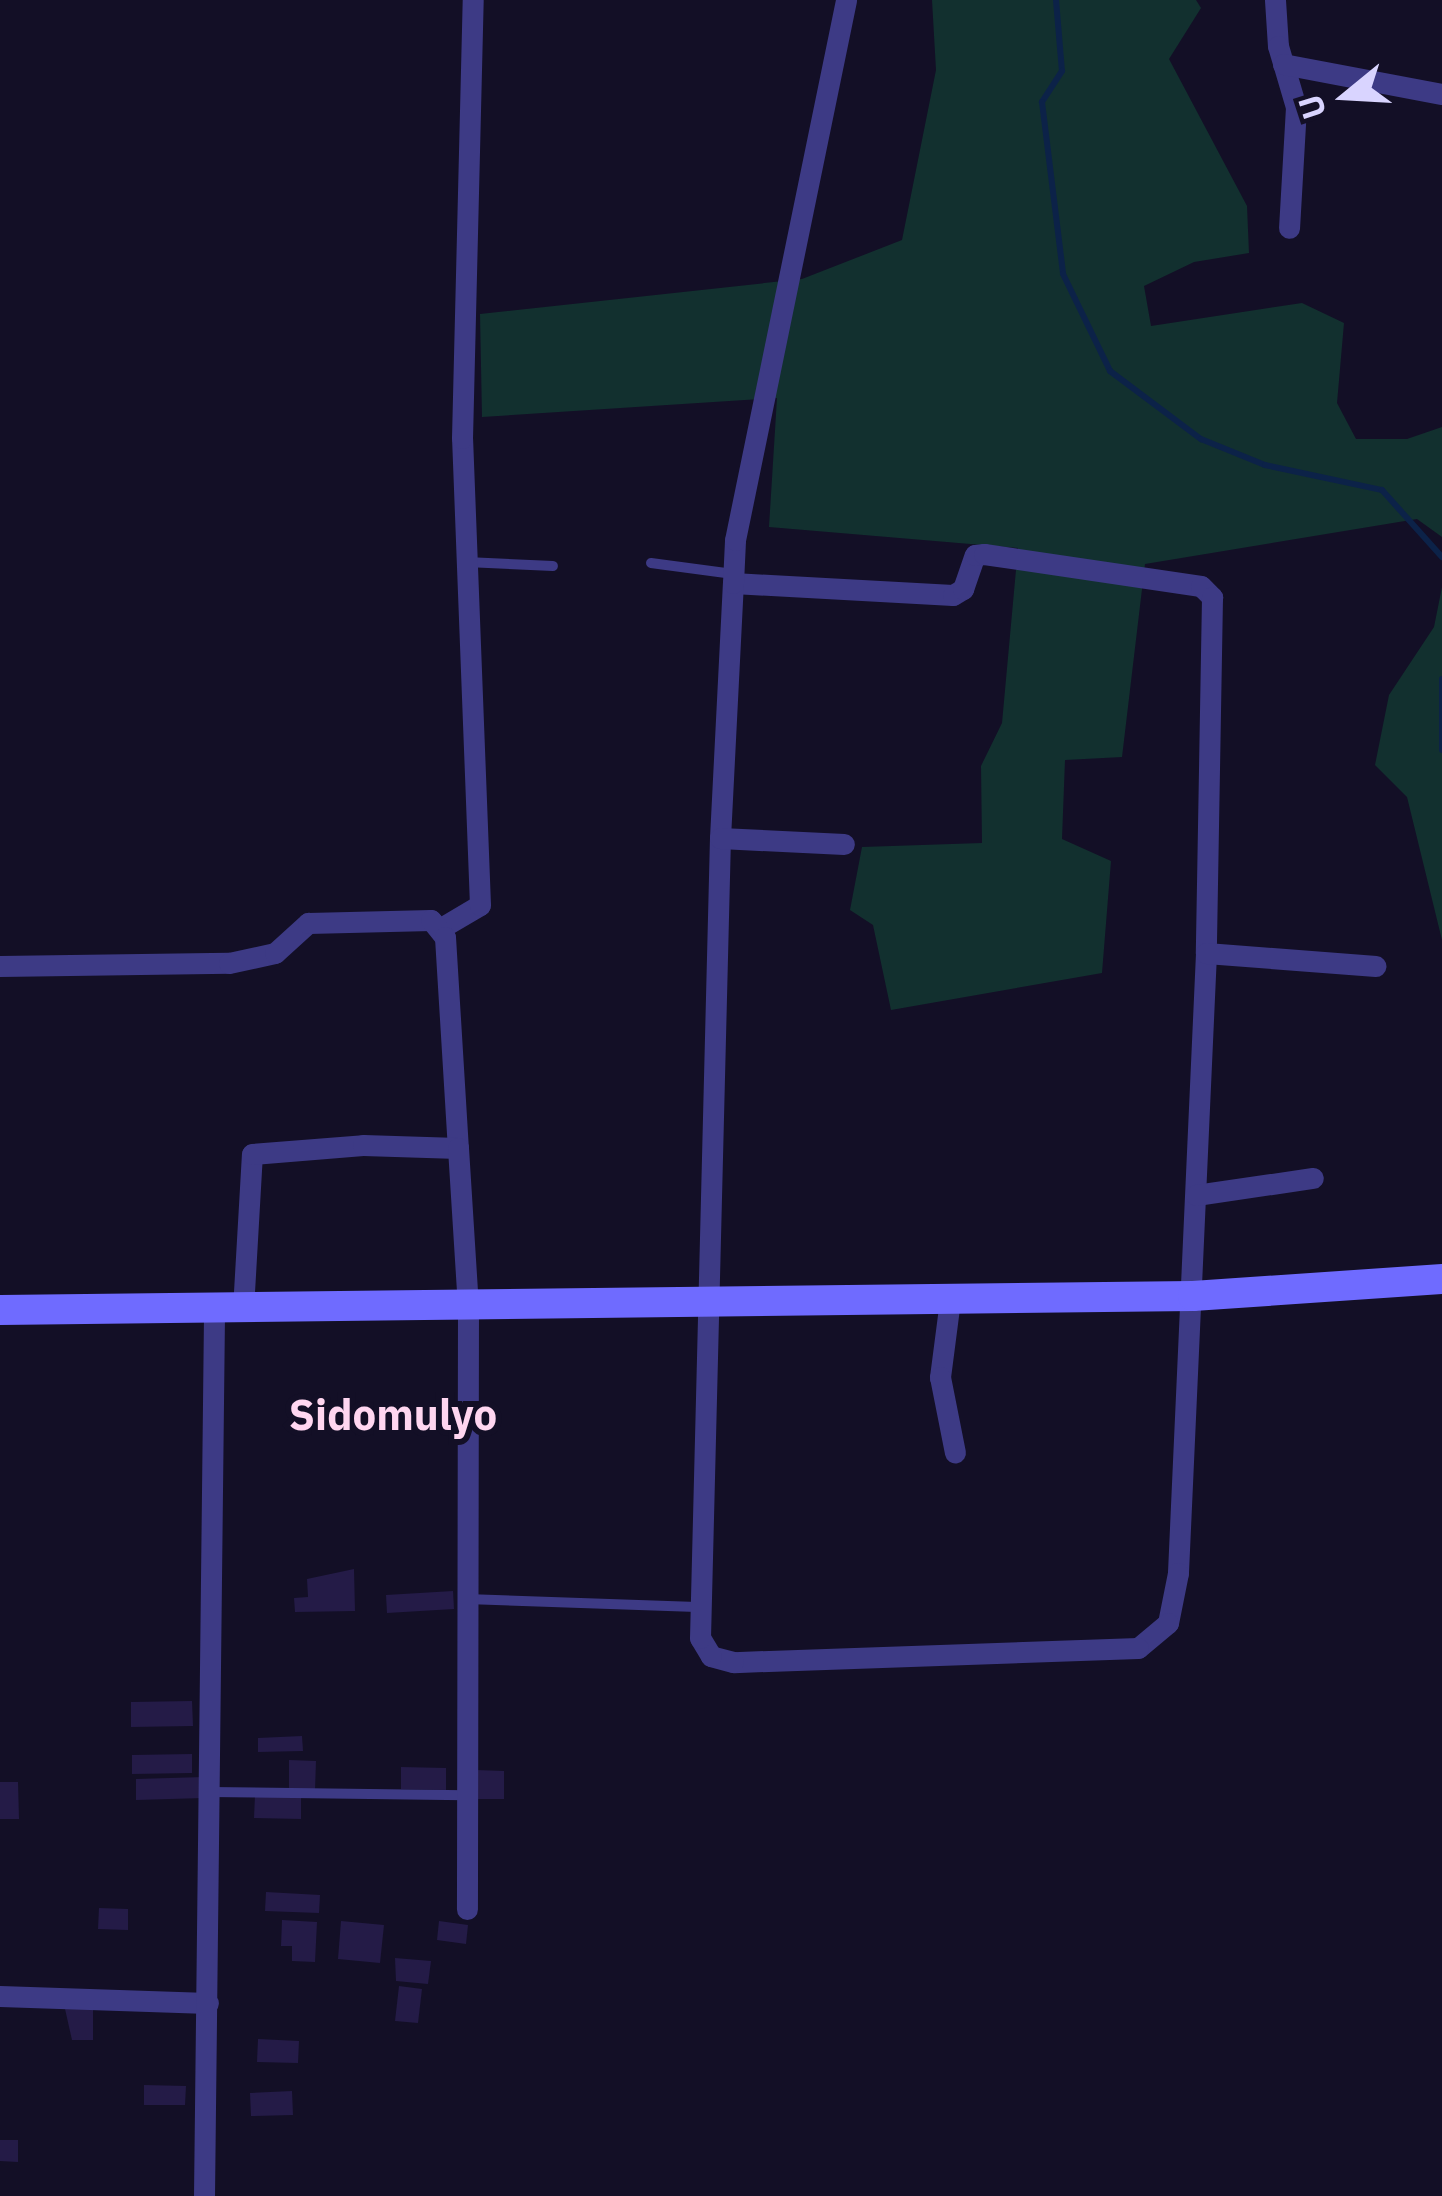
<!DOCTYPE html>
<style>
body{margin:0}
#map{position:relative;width:1442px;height:2196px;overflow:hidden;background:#130f26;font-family:"IBM Plex Sans",sans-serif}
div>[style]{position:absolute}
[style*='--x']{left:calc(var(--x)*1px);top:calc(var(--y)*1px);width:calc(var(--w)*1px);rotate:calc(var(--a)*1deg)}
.green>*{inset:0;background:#12302f}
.stream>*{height:6px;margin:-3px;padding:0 3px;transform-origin:3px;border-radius:3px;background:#0c2248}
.building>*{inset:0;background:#241b47}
.lane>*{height:10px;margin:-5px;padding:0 5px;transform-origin:5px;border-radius:5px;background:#3d3a85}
.street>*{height:21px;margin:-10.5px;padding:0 10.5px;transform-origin:10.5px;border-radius:10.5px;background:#3d3a85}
.secondary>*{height:30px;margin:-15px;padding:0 15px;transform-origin:15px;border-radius:15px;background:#6f6bff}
span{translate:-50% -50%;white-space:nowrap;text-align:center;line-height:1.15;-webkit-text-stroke:12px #130f26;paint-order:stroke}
.quarter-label{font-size:42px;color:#ffd6f0;font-weight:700}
.north{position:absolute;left:1286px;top:36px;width:120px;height:120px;-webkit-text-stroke:9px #130f26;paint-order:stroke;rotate:252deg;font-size:33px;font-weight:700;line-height:48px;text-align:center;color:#d9d4ff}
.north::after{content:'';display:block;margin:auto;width:42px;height:54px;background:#d9d4ff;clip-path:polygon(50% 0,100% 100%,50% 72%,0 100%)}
</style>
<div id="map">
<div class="green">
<i style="clip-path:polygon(932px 0,1196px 0,1201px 8px,1169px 59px,1247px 206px,1249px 253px,1194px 262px,1144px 286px,1151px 326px,1302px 303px,1344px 323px,1337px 403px,1356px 439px,1407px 439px,1442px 427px,1442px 537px,1417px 519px,1145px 564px,1122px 757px,1065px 760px,1062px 839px,1111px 861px,1102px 973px,891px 1010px,873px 925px,850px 910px,862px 847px,982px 843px,981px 766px,1002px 723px,1018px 548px,769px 527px,777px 398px,482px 417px,480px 314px,802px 279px,902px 240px,936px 70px)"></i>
<i style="clip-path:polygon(1442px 587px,1442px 940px,1407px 797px,1375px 765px,1389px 695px,1434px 627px)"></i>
</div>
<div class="stream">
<i style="--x:1056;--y:0;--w:71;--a:85.2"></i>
<i style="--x:1062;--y:71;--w:37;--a:123"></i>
<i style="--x:1042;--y:102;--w:173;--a:83"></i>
<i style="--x:1063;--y:274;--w:108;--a:64.1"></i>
<i style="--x:1110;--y:371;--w:114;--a:36.8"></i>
<i style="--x:1201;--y:439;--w:69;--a:22.1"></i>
<i style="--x:1265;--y:465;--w:120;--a:12.1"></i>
<i style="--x:1382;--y:490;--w:90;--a:48.2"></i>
<i style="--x:1442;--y:679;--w:71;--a:90"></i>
</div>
<div class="building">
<i style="clip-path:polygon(354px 1569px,355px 1611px,295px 1612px,294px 1598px,308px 1597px,307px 1579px)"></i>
<i style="clip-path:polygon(453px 1591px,454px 1609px,387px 1613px,386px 1595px)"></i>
<i style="clip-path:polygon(192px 1701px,193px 1726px,131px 1727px,131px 1702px)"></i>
<i style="clip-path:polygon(302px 1736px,303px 1751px,258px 1752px,258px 1738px)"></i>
<i style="clip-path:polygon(192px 1754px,192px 1773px,132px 1774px,132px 1755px)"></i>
<i style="clip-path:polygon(289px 1760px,316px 1761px,315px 1790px,289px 1790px)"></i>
<i style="clip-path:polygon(401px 1767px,446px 1768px,446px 1790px,401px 1789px)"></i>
<i style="clip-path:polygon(476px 1770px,504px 1771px,504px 1799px,475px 1799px)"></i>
<i style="clip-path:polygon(204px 1777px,204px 1798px,136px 1800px,136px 1779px)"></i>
<i style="clip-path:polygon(0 1782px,18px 1782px,19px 1819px,0 1819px)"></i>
<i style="clip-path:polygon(255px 1795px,301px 1796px,301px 1819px,254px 1818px)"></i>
<i style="clip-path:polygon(266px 1892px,320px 1895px,319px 1913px,265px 1911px)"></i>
<i style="clip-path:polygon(99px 1908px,128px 1909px,128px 1930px,98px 1929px)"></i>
<i style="clip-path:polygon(282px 1920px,317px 1922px,315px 1962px,292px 1961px,292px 1946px,281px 1946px)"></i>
<i style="clip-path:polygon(341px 1921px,384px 1925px,380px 1963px,338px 1959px)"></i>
<i style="clip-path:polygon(439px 1921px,468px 1925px,466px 1944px,437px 1940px)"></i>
<i style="clip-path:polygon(395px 1958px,431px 1961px,428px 1984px,396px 1981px)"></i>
<i style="clip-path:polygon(399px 1986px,422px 1989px,418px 2023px,395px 2021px)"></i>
<i style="clip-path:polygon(63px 2000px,93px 2007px,93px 2040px,72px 2040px)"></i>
<i style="clip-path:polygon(258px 2039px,299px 2041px,298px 2063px,257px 2062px)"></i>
<i style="clip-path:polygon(144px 2085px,186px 2086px,185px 2105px,144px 2105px)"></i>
<i style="clip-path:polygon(292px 2091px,293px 2115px,251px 2116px,250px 2093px)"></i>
<i style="clip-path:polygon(0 2140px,18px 2140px,18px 2162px,0 2161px)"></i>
</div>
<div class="lane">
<i style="--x:466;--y:562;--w:87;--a:2.6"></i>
<i style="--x:651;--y:563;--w:83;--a:7.6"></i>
<i style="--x:466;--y:1599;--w:231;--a:2"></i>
<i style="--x:210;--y:1792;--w:256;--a:0.7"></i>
</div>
<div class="street">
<i style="--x:1275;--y:0;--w:46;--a:86.3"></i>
<i style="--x:1278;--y:46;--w:64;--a:73.6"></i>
<i style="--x:1296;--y:107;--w:121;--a:93.3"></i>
<i style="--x:1283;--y:64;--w:162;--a:10.7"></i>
<i style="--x:733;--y:583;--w:220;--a:3.1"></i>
<i style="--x:953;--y:595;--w:12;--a:-31"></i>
<i style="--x:963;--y:589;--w:36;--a:-71"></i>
<i style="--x:975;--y:555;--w:9;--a:-6"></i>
<i style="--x:984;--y:554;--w:219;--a:8.4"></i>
<i style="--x:1201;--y:586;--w:16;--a:45"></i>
<i style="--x:1212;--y:597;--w:356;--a:91"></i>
<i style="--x:1206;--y:953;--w:621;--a:92.59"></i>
<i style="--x:1178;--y:1573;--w:51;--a:101.3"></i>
<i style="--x:1168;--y:1623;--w:39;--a:140"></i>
<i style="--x:1138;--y:1648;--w:405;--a:178"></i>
<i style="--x:733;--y:1662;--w:23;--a:-165"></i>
<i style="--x:711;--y:1656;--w:21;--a:-121"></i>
<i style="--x:700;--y:1638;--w:800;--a:-88.57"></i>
<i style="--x:720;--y:838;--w:255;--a:-87.1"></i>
<i style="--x:733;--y:583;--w:43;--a:-87.3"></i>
<i style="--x:735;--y:540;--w:551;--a:-78.38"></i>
<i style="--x:720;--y:838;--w:124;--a:2.8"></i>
<i style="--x:441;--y:928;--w:45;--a:-30.5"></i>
<i style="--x:480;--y:905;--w:467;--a:-92.2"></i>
<i style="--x:462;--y:438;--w:438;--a:-88.6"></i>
<i style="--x:1206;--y:953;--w:170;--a:4.4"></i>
<i style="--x:0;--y:966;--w:229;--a:-0.8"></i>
<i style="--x:229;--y:963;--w:47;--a:-12.3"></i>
<i style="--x:275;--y:953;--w:45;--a:-42.3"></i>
<i style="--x:308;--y:923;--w:123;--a:-1.4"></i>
<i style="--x:431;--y:920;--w:22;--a:51"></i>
<i style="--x:445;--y:937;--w:211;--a:86.5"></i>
<i style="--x:1196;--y:1195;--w:118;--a:-8.3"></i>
<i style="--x:950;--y:1300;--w:78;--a:97.4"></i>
<i style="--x:940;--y:1377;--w:77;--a:78.8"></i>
<i style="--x:243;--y:1309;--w:155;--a:-86.7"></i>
<i style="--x:252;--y:1154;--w:111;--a:-4.6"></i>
<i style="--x:363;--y:1145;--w:95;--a:1.8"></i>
<i style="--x:458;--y:1148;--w:161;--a:86.4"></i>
<i style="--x:468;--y:1309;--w:600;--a:90.1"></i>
<i style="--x:0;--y:1996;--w:208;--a:1.9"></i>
<i style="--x:204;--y:2196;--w:888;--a:-89.35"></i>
</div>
<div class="secondary">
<i style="--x:0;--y:1310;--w:1193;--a:-0.67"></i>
<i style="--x:1193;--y:1296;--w:250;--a:-3.9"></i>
</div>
<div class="quarter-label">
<span style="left:393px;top:1415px">Sidomulyo</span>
</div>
<div class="north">U</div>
</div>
